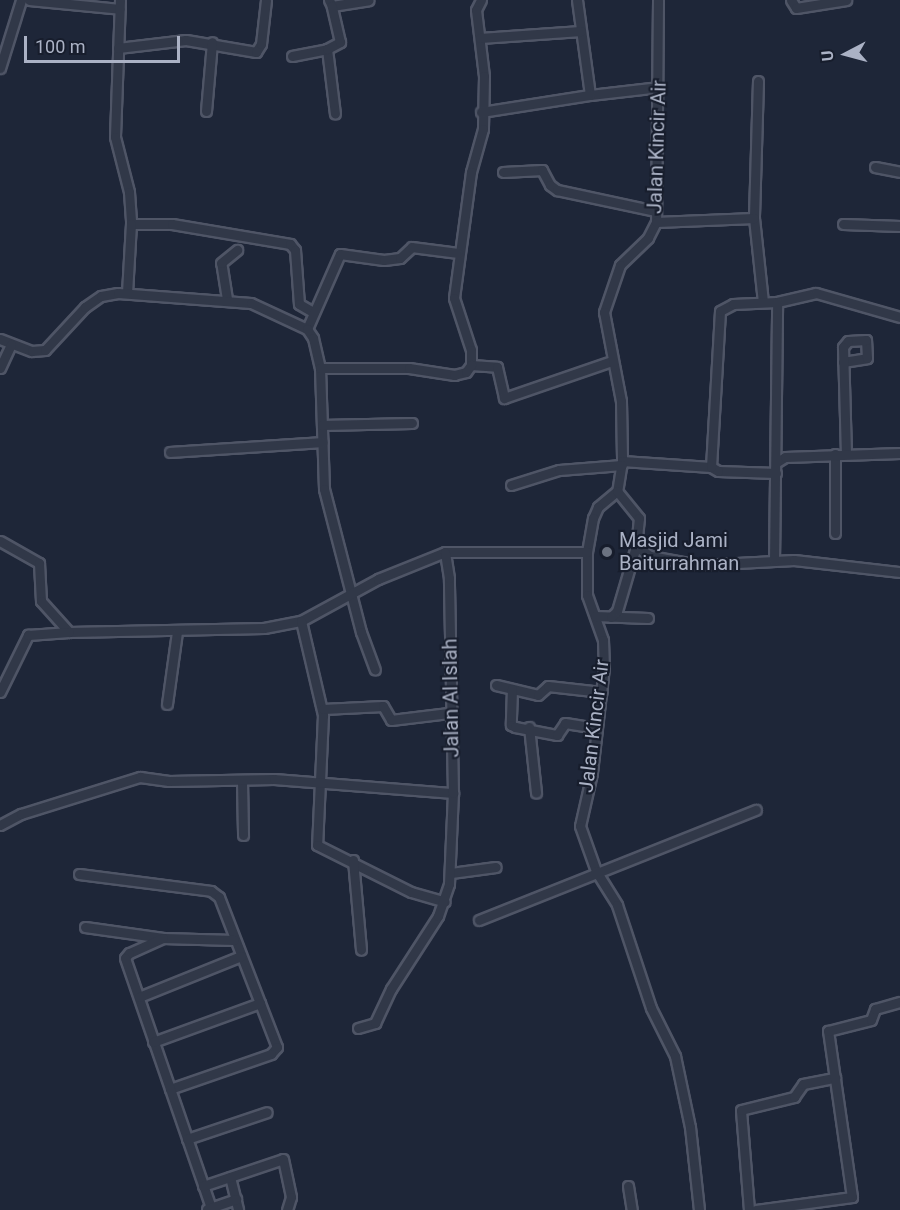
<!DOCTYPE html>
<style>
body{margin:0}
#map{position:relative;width:900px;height:1210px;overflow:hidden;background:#1e2638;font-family:Roboto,sans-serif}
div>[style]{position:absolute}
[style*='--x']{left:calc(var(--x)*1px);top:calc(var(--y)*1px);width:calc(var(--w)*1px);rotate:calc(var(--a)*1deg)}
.roads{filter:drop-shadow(2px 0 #4f5566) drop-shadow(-2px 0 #4f5566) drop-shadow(0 2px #4f5566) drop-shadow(0 -2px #4f5566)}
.street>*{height:9px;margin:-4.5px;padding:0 4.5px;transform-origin:4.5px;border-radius:4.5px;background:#313848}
.dots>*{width:16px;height:16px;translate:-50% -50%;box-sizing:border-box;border:3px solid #171d2c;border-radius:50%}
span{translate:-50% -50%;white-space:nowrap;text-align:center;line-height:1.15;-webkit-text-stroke:4.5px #171d2c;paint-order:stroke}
.street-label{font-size:20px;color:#abb2c5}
.poi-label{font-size:20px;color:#abb2c5}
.left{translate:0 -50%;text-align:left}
.north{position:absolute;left:816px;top:24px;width:60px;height:60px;-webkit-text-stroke:4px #171d2c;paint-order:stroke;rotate:264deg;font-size:16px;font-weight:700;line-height:24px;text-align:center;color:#abb2c5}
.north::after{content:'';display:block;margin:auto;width:21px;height:27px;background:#abb2c5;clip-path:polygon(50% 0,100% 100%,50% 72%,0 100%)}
.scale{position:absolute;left:24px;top:36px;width:156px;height:27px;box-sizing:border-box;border:3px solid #abb2c5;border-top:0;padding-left:8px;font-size:18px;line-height:21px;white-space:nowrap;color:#abb2c5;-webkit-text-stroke:4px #171d2c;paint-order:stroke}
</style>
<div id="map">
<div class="roads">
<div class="street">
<i style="--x:29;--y:0;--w:91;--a:5.6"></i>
<i style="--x:120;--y:0;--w:137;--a:92.1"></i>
<i style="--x:115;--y:137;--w:57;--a:75.7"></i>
<i style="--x:129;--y:192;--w:32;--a:86"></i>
<i style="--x:131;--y:224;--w:41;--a:0"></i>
<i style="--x:172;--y:224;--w:120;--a:9.6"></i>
<i style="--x:290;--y:244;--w:8;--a:50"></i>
<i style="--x:295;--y:250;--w:54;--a:85.8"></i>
<i style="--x:299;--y:304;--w:16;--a:30"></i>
<i style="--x:329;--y:0;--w:7;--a:63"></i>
<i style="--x:332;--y:6;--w:37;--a:-9"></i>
<i style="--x:481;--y:0;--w:11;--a:117"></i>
<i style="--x:476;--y:10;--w:66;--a:83.1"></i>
<i style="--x:484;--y:76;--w:53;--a:91.1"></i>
<i style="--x:483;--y:129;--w:45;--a:105.6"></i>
<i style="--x:471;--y:172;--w:127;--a:97.7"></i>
<i style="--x:454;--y:298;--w:55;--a:71.9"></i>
<i style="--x:471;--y:350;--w:15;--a:90"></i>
<i style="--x:471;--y:365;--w:26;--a:4"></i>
<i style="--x:497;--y:367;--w:32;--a:77"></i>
<i style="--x:504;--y:398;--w:114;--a:-18.9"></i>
<i style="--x:577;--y:0;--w:96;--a:82.2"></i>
<i style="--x:590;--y:95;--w:70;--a:-6.5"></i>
<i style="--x:658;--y:0;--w:222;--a:90.5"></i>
<i style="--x:656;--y:222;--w:18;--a:117"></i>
<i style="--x:648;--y:238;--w:39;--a:136"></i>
<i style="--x:620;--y:265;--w:50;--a:108.8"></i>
<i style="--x:604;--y:312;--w:91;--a:79.2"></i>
<i style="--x:621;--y:401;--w:60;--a:89"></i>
<i style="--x:622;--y:461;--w:30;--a:99"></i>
<i style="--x:617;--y:491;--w:25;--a:140"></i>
<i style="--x:598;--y:507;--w:12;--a:114"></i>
<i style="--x:593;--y:518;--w:35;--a:100"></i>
<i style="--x:587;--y:552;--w:43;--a:90"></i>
<i style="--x:587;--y:595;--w:48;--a:70.4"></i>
<i style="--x:603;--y:640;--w:27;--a:88"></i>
<i style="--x:604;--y:667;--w:107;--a:96.5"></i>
<i style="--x:592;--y:773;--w:54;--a:102.8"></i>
<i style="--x:580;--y:826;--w:48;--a:70.4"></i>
<i style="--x:596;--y:871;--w:40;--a:58"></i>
<i style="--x:617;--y:905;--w:108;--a:71.7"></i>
<i style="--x:651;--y:1008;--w:54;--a:63.4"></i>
<i style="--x:675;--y:1056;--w:73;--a:78.1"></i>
<i style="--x:690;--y:1127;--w:83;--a:83.8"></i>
<i style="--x:791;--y:0;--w:9;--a:58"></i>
<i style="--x:796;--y:8;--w:51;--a:-9.1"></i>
<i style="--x:480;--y:38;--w:101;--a:-4"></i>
<i style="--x:118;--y:48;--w:68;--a:-6.7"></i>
<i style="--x:186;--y:40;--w:71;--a:9.7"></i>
<i style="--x:256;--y:52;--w:9;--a:-58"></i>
<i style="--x:261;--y:44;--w:44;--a:-83.5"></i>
<i style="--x:327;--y:49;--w:65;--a:83"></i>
<i style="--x:292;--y:56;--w:36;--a:-11"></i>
<i style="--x:327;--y:49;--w:15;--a:-28"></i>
<i style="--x:340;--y:42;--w:37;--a:-103"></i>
<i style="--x:0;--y:68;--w:71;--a:-72.8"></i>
<i style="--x:758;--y:81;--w:137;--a:91.7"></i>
<i style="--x:754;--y:218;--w:84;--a:83.9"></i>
<i style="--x:206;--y:111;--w:69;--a:-85"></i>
<i style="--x:481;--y:112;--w:110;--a:-8.9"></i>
<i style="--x:875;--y:167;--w:25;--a:11"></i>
<i style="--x:503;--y:172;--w:39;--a:-3"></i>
<i style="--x:542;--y:170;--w:17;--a:62"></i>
<i style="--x:550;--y:185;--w:9;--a:36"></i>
<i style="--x:557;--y:190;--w:100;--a:12.1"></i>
<i style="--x:656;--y:222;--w:98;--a:-2.3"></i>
<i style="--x:843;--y:224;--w:57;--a:2"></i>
<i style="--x:127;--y:293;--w:69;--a:-86.7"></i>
<i style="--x:227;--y:299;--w:36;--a:-99"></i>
<i style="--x:221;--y:263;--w:21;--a:-39"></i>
<i style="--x:307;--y:329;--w:82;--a:-66.3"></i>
<i style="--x:340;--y:254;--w:44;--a:7.8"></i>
<i style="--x:384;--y:260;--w:16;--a:-7"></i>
<i style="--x:400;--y:258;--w:16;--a:-43"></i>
<i style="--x:412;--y:247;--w:46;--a:7.4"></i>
<i style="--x:0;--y:339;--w:34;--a:21"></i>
<i style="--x:32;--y:351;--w:13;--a:-4"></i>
<i style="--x:45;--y:350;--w:59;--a:-47.1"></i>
<i style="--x:85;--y:307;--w:19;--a:-35"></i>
<i style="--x:101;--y:296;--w:17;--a:-10"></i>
<i style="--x:118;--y:293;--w:133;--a:4.3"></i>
<i style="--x:251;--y:303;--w:62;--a:24.9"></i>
<i style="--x:307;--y:329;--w:11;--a:56"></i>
<i style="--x:313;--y:338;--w:31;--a:77"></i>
<i style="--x:320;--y:368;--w:121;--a:88.1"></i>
<i style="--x:324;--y:489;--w:148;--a:75.5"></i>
<i style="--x:361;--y:632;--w:40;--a:69.8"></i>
<i style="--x:843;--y:362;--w:24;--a:-9"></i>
<i style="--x:867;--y:358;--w:18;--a:-93"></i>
<i style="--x:866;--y:340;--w:18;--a:177"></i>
<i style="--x:848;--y:341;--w:8;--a:130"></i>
<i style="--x:843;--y:347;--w:106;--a:88.4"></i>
<i style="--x:0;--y:368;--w:26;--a:-65"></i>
<i style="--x:320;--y:368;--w:89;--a:0"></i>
<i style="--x:409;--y:368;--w:46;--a:8.8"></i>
<i style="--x:454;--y:375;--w:12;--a:-14"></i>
<i style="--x:466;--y:372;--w:9;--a:-54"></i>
<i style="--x:322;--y:425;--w:90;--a:-1.3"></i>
<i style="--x:170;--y:452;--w:153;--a:-3.7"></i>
<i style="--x:835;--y:454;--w:79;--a:90"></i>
<i style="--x:622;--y:461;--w:89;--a:3.9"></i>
<i style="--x:777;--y:462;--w:9;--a:-32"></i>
<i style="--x:785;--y:457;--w:115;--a:-2"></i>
<i style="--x:776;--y:473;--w:58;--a:-178"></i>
<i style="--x:718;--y:471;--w:8;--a:-150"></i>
<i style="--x:711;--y:467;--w:156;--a:-86.7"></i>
<i style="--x:720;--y:311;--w:15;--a:-28"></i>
<i style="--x:733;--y:304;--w:44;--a:-2.6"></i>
<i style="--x:777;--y:302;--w:40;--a:-13"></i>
<i style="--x:816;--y:293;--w:87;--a:15.9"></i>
<i style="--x:511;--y:485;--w:50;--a:-17.4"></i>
<i style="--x:559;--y:470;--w:63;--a:-4.5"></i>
<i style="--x:617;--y:491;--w:35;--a:51"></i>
<i style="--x:639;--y:518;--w:28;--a:96"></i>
<i style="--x:636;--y:546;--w:17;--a:36"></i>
<i style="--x:650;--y:556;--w:50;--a:10.4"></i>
<i style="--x:699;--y:565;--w:95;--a:-3"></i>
<i style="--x:794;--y:560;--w:107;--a:6.5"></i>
<i style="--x:0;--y:541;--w:45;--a:29.4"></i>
<i style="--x:39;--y:563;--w:38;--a:87"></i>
<i style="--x:41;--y:601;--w:42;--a:47.9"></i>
<i style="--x:69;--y:632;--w:195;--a:-1.2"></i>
<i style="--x:264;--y:628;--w:38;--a:-11"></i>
<i style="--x:301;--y:621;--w:88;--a:-28.6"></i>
<i style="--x:378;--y:579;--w:72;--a:-21.9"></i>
<i style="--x:445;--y:552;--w:142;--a:0"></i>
<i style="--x:774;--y:561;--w:259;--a:-89.3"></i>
<i style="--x:595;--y:616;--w:53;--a:2.2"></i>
<i style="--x:611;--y:617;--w:8;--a:-45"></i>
<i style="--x:617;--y:611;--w:68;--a:-73.7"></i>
<i style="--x:301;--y:621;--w:97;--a:76.8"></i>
<i style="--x:323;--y:715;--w:130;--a:92.6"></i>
<i style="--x:317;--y:845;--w:105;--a:26.6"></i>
<i style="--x:411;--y:892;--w:35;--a:16"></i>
<i style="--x:496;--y:685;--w:43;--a:13.4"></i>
<i style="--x:538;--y:695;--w:13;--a:-42"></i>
<i style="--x:548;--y:686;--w:54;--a:6.3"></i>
<i style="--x:512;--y:689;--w:36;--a:92"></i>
<i style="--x:511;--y:725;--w:4;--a:27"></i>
<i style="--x:515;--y:727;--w:43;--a:10.8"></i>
<i style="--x:557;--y:735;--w:14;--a:-56"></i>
<i style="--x:565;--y:723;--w:31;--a:9"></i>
<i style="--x:0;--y:692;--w:64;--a:-63.8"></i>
<i style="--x:28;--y:635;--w:41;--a:-4.2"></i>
<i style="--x:167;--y:704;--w:73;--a:-82.1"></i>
<i style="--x:323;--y:709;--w:60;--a:-2.9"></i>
<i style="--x:383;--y:706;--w:16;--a:60"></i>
<i style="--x:391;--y:720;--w:58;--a:-6.9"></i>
<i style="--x:529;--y:727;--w:66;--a:83.9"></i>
<i style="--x:242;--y:781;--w:54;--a:88.9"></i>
<i style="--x:0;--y:825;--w:24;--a:-28"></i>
<i style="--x:21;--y:814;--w:125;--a:-17.3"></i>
<i style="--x:140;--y:777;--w:29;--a:8"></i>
<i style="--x:169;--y:781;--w:105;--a:-1.1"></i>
<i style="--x:274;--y:779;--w:180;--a:4.5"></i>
<i style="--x:353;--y:860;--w:90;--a:84.9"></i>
<i style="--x:451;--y:873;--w:45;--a:-7.6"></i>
<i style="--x:79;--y:874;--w:133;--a:7.3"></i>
<i style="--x:211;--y:891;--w:10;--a:37"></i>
<i style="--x:219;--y:897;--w:161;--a:68.9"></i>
<i style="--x:277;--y:1047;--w:9;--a:131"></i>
<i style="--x:271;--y:1054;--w:107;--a:160.9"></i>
<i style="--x:479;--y:920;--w:298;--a:-21.7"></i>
<i style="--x:85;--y:927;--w:79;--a:8"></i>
<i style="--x:163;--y:938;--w:71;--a:1.6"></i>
<i style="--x:163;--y:938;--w:37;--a:156"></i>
<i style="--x:129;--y:953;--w:6;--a:129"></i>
<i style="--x:125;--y:958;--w:264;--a:71"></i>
<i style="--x:139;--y:997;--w:110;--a:-21.9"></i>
<i style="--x:358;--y:1028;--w:18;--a:-16"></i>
<i style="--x:375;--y:1023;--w:38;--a:-65"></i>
<i style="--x:391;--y:989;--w:87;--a:-57.2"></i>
<i style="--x:438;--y:916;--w:34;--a:-71"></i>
<i style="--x:449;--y:884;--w:91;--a:-87.5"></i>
<i style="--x:453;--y:793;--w:215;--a:-91.1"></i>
<i style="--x:449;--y:578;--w:26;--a:-99"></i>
<i style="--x:153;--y:1042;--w:114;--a:-20"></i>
<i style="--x:187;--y:1139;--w:84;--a:-18.6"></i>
<i style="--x:230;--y:1177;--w:34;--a:76"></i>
<i style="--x:203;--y:1186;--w:84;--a:-18.6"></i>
<i style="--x:283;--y:1159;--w:39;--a:78"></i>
<i style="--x:291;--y:1197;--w:14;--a:107"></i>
<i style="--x:628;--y:1186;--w:24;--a:81"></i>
<i style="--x:207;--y:1209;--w:31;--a:-19"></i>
<i style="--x:749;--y:1210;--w:100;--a:-94.6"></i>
<i style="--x:741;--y:1110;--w:55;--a:-13.8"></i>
<i style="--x:794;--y:1097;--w:16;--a:-55"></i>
<i style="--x:803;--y:1084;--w:33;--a:-11"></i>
<i style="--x:756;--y:1210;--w:97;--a:-7.7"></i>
<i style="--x:852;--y:1197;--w:168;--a:-98.2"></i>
<i style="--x:828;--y:1031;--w:44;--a:-14.3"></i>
<i style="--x:871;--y:1020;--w:12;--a:-70"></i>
<i style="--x:875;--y:1009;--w:26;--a:-16"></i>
</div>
</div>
<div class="dots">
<i style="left:607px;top:552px;background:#6b7280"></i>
</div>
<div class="street-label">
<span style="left:657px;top:147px;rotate:-88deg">Jalan Kincir Air</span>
<span style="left:451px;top:698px;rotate:-91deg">Jalan Al Islah</span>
<span style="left:594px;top:726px;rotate:-83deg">Jalan Kincir Air</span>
</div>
<div class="poi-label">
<span class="left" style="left:619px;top:552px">Masjid Jami<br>Baiturrahman</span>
</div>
<div class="north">U</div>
<div class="scale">100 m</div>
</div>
